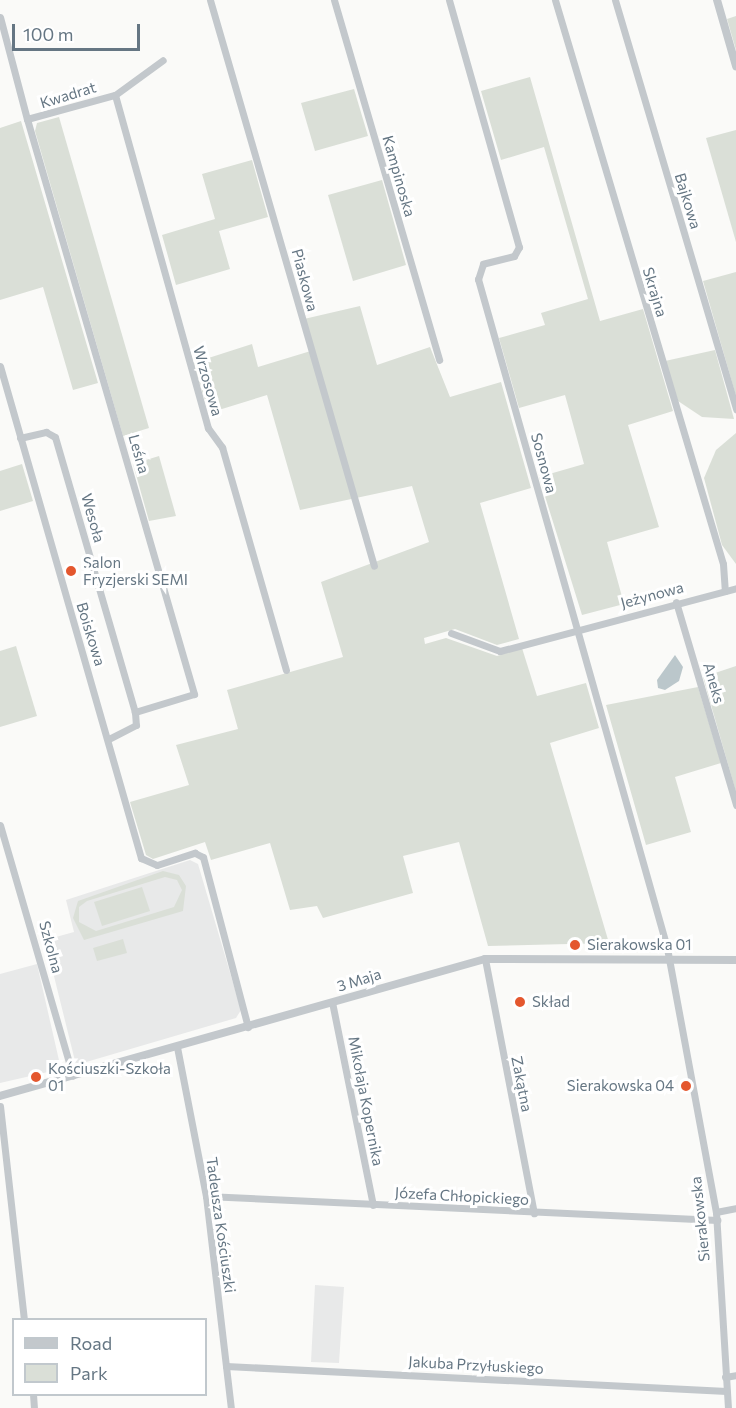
<!DOCTYPE html>
<meta charset="utf-8">
<style>
body{margin:0}
#map{position:relative;width:736px;height:1408px;overflow:hidden;background:#fafaf8;font-family:Commissioner,sans-serif}
div>[style]{position:absolute}
[style*='--x']{left:calc(var(--x)*1px);top:calc(var(--y)*1px);width:calc(var(--w)*1px);rotate:calc(var(--a)*1deg)}
.built>*{inset:0;background:#e8e9e9}
.green>*{inset:0;background:#dadfd7}
.water>*{inset:0;background:#bbc7cb}
.minor>*{height:7px;margin:-3.5px;padding:0 3.5px;transform-origin:3.5px;border-radius:3.5px;background:#c3c8cc}
.tertiary>*{height:8px;margin:-4px;padding:0 4px;transform-origin:4px;border-radius:4px;background:#c3c8cc}
.dots>*{width:16px;height:16px;translate:-50% -50%;box-sizing:border-box;border:3px solid #fff;border-radius:50%}
span{translate:-50% -50%;white-space:nowrap;text-align:center;line-height:1.15;-webkit-text-stroke:6px #fff;paint-order:stroke}
.street-label{font-size:15px;color:#657683}
.poi-label{font-size:15px;color:#657683}
.left{translate:0 -50%;text-align:left}
.right{translate:-100% -50%;text-align:right}
.legend{position:absolute;left:12px;top:1318px;width:195px;height:78px;box-sizing:border-box;background:#fff;border:2px solid #c1c8cd;margin:0;padding:8px 10px;list-style:none;font-size:18px;color:#657683}
.legend li{display:flex;align-items:center;gap:12px;height:30px}
.legend b{width:30px;border:2px solid #c1c8cd}
.scale{position:absolute;left:12px;top:24px;width:128px;height:27px;box-sizing:border-box;border:3px solid #657683;border-top:0;padding-left:8px;font-size:18px;line-height:21px;white-space:nowrap;color:#657683;-webkit-text-stroke:4px #fff;paint-order:stroke}
</style>
<div id="map">
<div class="built">
<i style="clip-path:polygon(190px 860px,198px 864px,241px 1010px,236px 1018px,76px 1065px,45px 940px,74px 932px,66px 900px)"></i>
<i style="clip-path:polygon(37px 964px,61px 1069px,0 1083px,0 974px)"></i>
<i style="clip-path:polygon(315px 1285px,344px 1287px,339px 1363px,311px 1362px)"></i>
</div>
<div class="green">
<i style="clip-path:polygon(736px 16px,736px 50px,727px 19px)"></i>
<i style="clip-path:polygon(530px 77px,600px 321px,643px 309px,673px 411px,628px 425px,659px 527px,607px 542px,624px 604px,582px 615px,539px 477px,584px 464px,565px 395px,519px 408px,499px 338px,545px 325px,541px 313px,588px 299px,544px 147px,501px 160px,481px 91px)"></i>
<i style="clip-path:polygon(354px 89px,368px 136px,315px 151px,301px 103px)"></i>
<i style="clip-path:polygon(59px 117px,149px 428px,123px 436px,35px 131px,37px 123px)"></i>
<i style="clip-path:polygon(21px 121px,98px 383px,73px 390px,43px 287px,0 300px,0 128px)"></i>
<i style="clip-path:polygon(736px 130px,736px 242px,706px 138px)"></i>
<i style="clip-path:polygon(252px 160px,268px 217px,219px 231px,230px 269px,176px 285px,162px 235px,215px 219px,202px 174px)"></i>
<i style="clip-path:polygon(382px 180px,406px 265px,353px 281px,328px 195px)"></i>
<i style="clip-path:polygon(736px 272px,736px 396px,703px 281px)"></i>
<i style="clip-path:polygon(360px 306px,377px 365px,430px 347px,450px 397px,501px 382px,531px 488px,480px 503px,519px 639px,497px 645px,455px 629px,424px 638px,425px 644px,446px 638px,497px 656px,522px 648px,537px 696px,586px 683px,599px 728px,550px 743px,609px 943px,488px 946px,459px 842px,403px 856px,413px 893px,323px 918px,317px 906px,290px 910px,270px 843px,211px 860px,205px 842px,153px 859px,146px 855px,130px 802px,189px 785px,176px 745px,238px 729px,227px 690px,343px 657px,321px 582px,429px 542px,412px 486px,300px 510px,267px 395px,209px 413px,193px 363px,252px 344px,258px 367px,314px 350px,304px 319px)"></i>
<i style="clip-path:polygon(715px 350px,734px 419px,702px 417px,678px 401px,665px 361px)"></i>
<i style="clip-path:polygon(736px 433px,736px 564px,722px 545px,704px 478px,716px 450px)"></i>
<i style="clip-path:polygon(159px 456px,176px 516px,149px 521px,133px 464px)"></i>
<i style="clip-path:polygon(22px 464px,33px 501px,0 511px,0 471px)"></i>
<i style="clip-path:polygon(16px 646px,37px 716px,0 727px,0 651px)"></i>
<i style="clip-path:polygon(736px 666px,736px 792px,703px 677px)"></i>
<i style="clip-path:polygon(698px 687px,721px 763px,675px 777px,691px 832px,646px 845px,606px 705px)"></i>
<i style="clip-path:polygon(evenodd,163px 871px,179px 875px,186px 886px,183px 911px,84px 940px,73px 918px,78px 901px,163px 871px,165px 877px,177px 880px,182px 890px,174px 907px,96px 931px,79px 922px,79px 907px,87px 901px,165px 877px)"></i>
<i style="clip-path:polygon(142px 887px,150px 911px,102px 926px,94px 902px)"></i>
<i style="clip-path:polygon(123px 939px,127px 953px,97px 961px,93px 948px)"></i>
</div>
<div class="water">
<i style="clip-path:polygon(675px 655px,683px 667px,679px 681px,665px 690px,658px 688px,657px 680px)"></i>
</div>
<div class="minor">
<i style="--x:210;--y:0;--w:589;--a:73.84"></i>
<i style="--x:334;--y:0;--w:375;--a:73.7"></i>
<i style="--x:449;--y:0;--w:257;--a:74.2"></i>
<i style="--x:519;--y:247;--w:10;--a:119"></i>
<i style="--x:514;--y:256;--w:32;--a:166"></i>
<i style="--x:483;--y:264;--w:16;--a:108"></i>
<i style="--x:478;--y:279;--w:695;--a:74.22"></i>
<i style="--x:667;--y:948;--w:269;--a:79.5"></i>
<i style="--x:716;--y:1212;--w:196;--a:86.5"></i>
<i style="--x:555;--y:0;--w:588;--a:73.41"></i>
<i style="--x:723;--y:564;--w:27;--a:86"></i>
<i style="--x:615;--y:0;--w:427;--a:73.5"></i>
<i style="--x:0;--y:17;--w:106;--a:75.2"></i>
<i style="--x:27;--y:119;--w:91;--a:-15.3"></i>
<i style="--x:115;--y:95;--w:59;--a:-36.1"></i>
<i style="--x:115;--y:95;--w:346;--a:74.4"></i>
<i style="--x:208;--y:428;--w:24;--a:54"></i>
<i style="--x:222;--y:447;--w:232;--a:74"></i>
<i style="--x:27;--y:119;--w:599;--a:73.8"></i>
<i style="--x:194;--y:694;--w:62;--a:163"></i>
<i style="--x:135;--y:712;--w:13;--a:86"></i>
<i style="--x:136;--y:725;--w:31;--a:153"></i>
<i style="--x:0;--y:366;--w:512;--a:74.01"></i>
<i style="--x:141;--y:858;--w:17;--a:24"></i>
<i style="--x:157;--y:865;--w:40;--a:-18"></i>
<i style="--x:195;--y:853;--w:9;--a:27"></i>
<i style="--x:203;--y:857;--w:176;--a:75.2"></i>
<i style="--x:20;--y:438;--w:27;--a:-13"></i>
<i style="--x:46;--y:432;--w:10;--a:29"></i>
<i style="--x:55;--y:437;--w:286;--a:73.8"></i>
<i style="--x:676;--y:602;--w:212;--a:73.5"></i>
<i style="--x:451;--y:633;--w:52;--a:20.2"></i>
<i style="--x:500;--y:651;--w:244;--a:-14.9"></i>
<i style="--x:0;--y:825;--w:261;--a:73.8"></i>
<i style="--x:485;--y:959;--w:259;--a:79.1"></i>
<i style="--x:332;--y:1002;--w:207;--a:78.6"></i>
<i style="--x:177;--y:1047;--w:152;--a:79"></i>
<i style="--x:206;--y:1196;--w:213;--a:83.3"></i>
<i style="--x:0;--y:1106;--w:215;--a:83.6"></i>
<i style="--x:206;--y:1196;--w:512;--a:2.69"></i>
<i style="--x:716;--y:1212;--w:20;--a:-11"></i>
<i style="--x:226;--y:1366;--w:501;--a:2.86"></i>
<i style="--x:725;--y:1377;--w:11;--a:-10"></i>
<i style="--x:33;--y:1394;--w:14;--a:86"></i>
</div>
<div class="tertiary">
<i style="--x:717;--y:0;--w:69;--a:73.9"></i>
<i style="--x:0;--y:1096;--w:504;--a:-15.77"></i>
<i style="--x:485;--y:959;--w:251;--a:0.2"></i>
</div>
<div class="dots">
<i style="left:71px;top:571px;background:#e4572e"></i>
<i style="left:575px;top:945px;background:#e4572e"></i>
<i style="left:520px;top:1002px;background:#e4572e"></i>
<i style="left:36px;top:1077px;background:#e4572e"></i>
<i style="left:686px;top:1086px;background:#e4572e"></i>
</div>
<div class="street-label">
<span style="left:68px;top:95px;rotate:-17deg">Kwadrat</span>
<span style="left:399px;top:176px;rotate:74deg">Kampinoska</span>
<span style="left:688px;top:201px;rotate:73deg">Bajkowa</span>
<span style="left:305px;top:280px;rotate:75deg">Piaskowa</span>
<span style="left:655px;top:292px;rotate:73deg">Skrajna</span>
<span style="left:208px;top:381px;rotate:74deg">Wrzosowa</span>
<span style="left:139px;top:454px;rotate:74deg">Leśna</span>
<span style="left:544px;top:463px;rotate:75deg">Sosnowa</span>
<span style="left:93px;top:518px;rotate:74deg">Wesoła</span>
<span style="left:652px;top:595px;rotate:-15deg">Jeżynowa</span>
<span style="left:91px;top:634px;rotate:73deg">Boiskowa</span>
<span style="left:714px;top:683px;rotate:74deg">Aneks</span>
<span style="left:51px;top:947px;rotate:75deg">Szkolna</span>
<span style="left:359px;top:980px;rotate:-17deg">3 Maja</span>
<span style="left:522px;top:1084px;rotate:79deg">Zakątna</span>
<span style="left:366px;top:1101px;rotate:79deg">Mikołaja Kopernika</span>
<span style="left:462px;top:1196px;rotate:3deg">Józefa Chłopickiego</span>
<span style="left:700px;top:1219px;rotate:-96deg">Sierakowska</span>
<span style="left:221px;top:1225px;rotate:82deg">Tadeusza Kościuszki</span>
<span style="left:476px;top:1365px;rotate:3deg">Jakuba Przyłuskiego</span>
</div>
<div class="poi-label">
<span class="left" style="left:83px;top:571px">Salon<br>Fryzjerski SEMI</span>
<span class="left" style="left:587px;top:945px">Sierakowska 01</span>
<span class="left" style="left:532px;top:1002px">Skład</span>
<span class="left" style="left:48px;top:1077px">Kościuszki-Szkoła<br>01</span>
<span class="right" style="left:674px;top:1086px">Sierakowska 04</span>
</div>
<ul class="legend">
<li><b style="height:8px;background:#c3c8cc"></b>Road</li>
<li><b style="height:16px;background:#dadfd7"></b>Park</li>
</ul>
<div class="scale">100 m</div>
</div>
